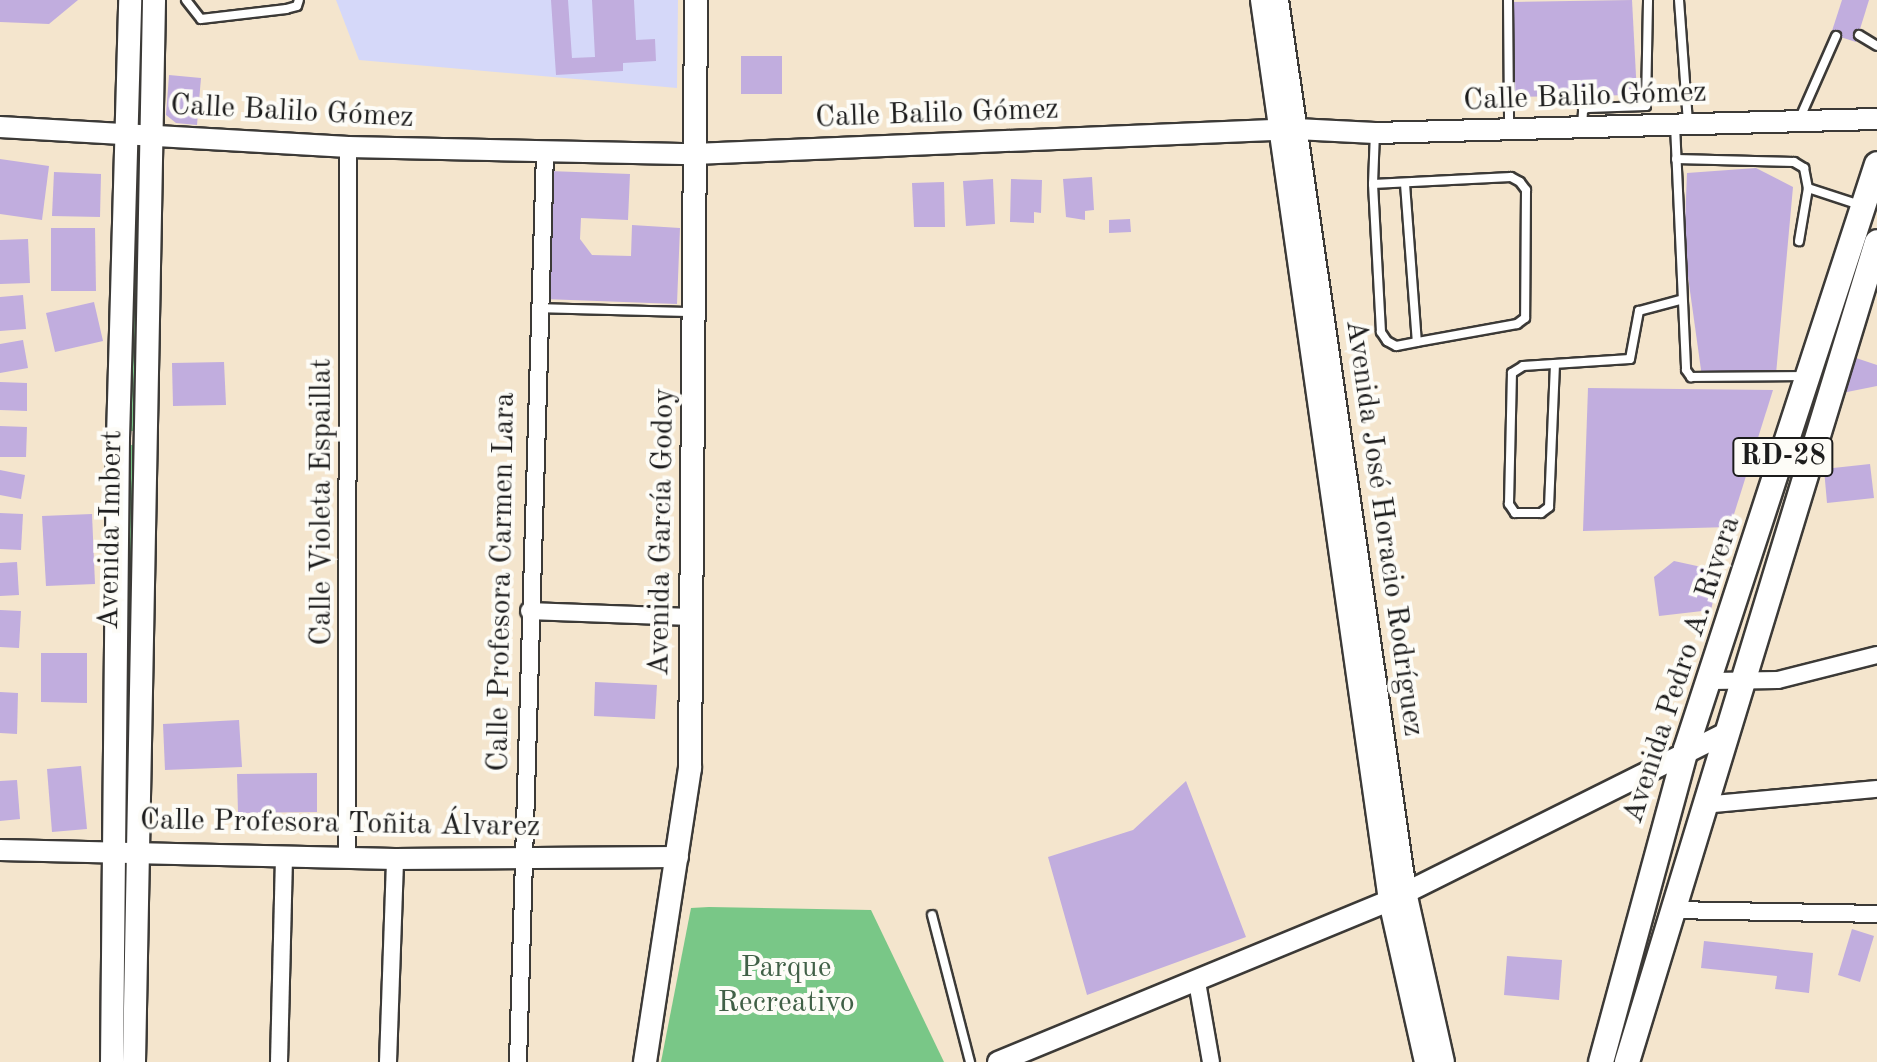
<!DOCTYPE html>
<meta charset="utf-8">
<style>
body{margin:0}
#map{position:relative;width:1877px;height:1062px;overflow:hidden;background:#f4e5cd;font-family:"Old Standard TT",serif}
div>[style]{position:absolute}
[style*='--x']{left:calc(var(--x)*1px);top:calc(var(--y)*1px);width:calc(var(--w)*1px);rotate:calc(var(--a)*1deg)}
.built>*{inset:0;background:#d5d8f9}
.green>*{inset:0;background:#79c787}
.building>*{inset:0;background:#c1adde}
.roads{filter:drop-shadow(2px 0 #3c3a37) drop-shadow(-2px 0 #3c3a37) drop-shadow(0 2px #3c3a37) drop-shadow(0 -2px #3c3a37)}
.service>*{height:8px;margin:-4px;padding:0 4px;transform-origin:4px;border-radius:4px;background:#fff}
.minor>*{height:16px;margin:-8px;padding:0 8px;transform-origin:8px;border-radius:8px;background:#fff}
.tertiary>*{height:20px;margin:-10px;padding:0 10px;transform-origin:10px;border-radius:10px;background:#fff}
.secondary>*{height:22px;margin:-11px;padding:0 11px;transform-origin:11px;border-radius:11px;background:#fff}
.primary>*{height:24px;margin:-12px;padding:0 12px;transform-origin:12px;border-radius:12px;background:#fff}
span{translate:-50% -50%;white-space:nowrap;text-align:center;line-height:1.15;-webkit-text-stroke:8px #fdfcf7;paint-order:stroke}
.shield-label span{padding:2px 6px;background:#fdfcf7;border:2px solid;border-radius:6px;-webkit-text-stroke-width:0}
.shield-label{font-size:28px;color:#1c1c1c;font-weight:700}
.street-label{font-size:30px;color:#1c1c1c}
.park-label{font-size:30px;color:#416047}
</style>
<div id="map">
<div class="built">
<i style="clip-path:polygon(336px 0,678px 0,677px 88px,359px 60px)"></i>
</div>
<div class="green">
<i style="clip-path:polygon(144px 143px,136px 431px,122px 431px,130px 144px)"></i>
<i style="clip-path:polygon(122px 445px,136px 445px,130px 844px,120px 844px)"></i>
<i style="clip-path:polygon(709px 907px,871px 910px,944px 1062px,661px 1062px,691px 908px)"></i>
</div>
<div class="building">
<i style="clip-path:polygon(0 0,78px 0,49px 24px,0 22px)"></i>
<i style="clip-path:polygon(551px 0,568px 0,572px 58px,595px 57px,592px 0,634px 0,636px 40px,655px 39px,656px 61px,623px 63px,623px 71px,556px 75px)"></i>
<i style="clip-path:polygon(1632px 0,1637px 95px,1511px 97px,1513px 2px)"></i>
<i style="clip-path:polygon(1842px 0,1869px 0,1856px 42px,1831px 34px)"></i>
<i style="clip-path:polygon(741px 56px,782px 56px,782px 94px,741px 94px)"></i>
<i style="clip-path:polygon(169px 75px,201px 78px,197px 125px,176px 123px,166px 115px)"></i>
<i style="clip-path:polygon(0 159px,49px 166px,42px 220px,0 214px)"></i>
<i style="clip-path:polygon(1756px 168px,1793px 187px,1776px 374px,1702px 377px,1684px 248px,1687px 173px)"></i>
<i style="clip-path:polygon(549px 171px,630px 174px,628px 220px,581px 218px,580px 239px,592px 255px,631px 256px,632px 225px,680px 228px,677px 304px,544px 299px)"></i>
<i style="clip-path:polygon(54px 172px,101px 174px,100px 217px,52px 216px)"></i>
<i style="clip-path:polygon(1092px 177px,1094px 210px,1085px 211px,1085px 220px,1066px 217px,1063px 179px)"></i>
<i style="clip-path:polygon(993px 179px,995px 224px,966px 226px,963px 181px)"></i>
<i style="clip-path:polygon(1011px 179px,1042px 180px,1041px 213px,1034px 212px,1034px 223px,1010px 222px)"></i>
<i style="clip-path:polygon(944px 182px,945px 227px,914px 227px,912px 183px)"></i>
<i style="clip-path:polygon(1130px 219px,1131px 232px,1109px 233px,1109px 220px)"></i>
<i style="clip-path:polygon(51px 228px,95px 228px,96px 291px,51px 291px)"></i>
<i style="clip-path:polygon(28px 239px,30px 283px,0 284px,0 240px)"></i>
<i style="clip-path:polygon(23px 295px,26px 329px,0 331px,0 297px)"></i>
<i style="clip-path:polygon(94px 302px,103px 341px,55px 352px,46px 313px)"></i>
<i style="clip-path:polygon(23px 340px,28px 368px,0 373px,0 344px)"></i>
<i style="clip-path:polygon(1853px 357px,1877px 365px,1877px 386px,1842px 393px)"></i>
<i style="clip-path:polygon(224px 362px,226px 405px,173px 406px,172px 363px)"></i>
<i style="clip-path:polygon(0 382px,27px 383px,27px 411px,0 410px)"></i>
<i style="clip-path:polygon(1588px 388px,1773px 390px,1730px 527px,1583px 531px)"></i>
<i style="clip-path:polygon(0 426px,27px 427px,26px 457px,0 457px)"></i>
<i style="clip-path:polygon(1870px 464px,1874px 498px,1827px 503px,1824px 469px)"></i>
<i style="clip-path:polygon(0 470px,25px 475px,21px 499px,0 495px)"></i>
<i style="clip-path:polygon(0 513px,23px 514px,21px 550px,0 549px)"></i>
<i style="clip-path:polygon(92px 514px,95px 584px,46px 586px,42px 516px)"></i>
<i style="clip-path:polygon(1674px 561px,1720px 571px,1711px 610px,1659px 616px,1654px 577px)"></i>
<i style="clip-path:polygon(17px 562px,19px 595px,0 596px,0 563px)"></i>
<i style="clip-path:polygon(0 610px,21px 611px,19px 648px,0 647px)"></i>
<i style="clip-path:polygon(41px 653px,87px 653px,87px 703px,41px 702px)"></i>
<i style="clip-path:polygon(595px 682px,657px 685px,655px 719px,594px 716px)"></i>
<i style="clip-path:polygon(0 692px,18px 693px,17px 734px,0 733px)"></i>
<i style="clip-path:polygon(239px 720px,242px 767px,165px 770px,163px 724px)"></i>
<i style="clip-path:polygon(81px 766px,87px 829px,52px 832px,47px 769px)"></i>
<i style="clip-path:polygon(317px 773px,317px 812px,238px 813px,237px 774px)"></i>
<i style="clip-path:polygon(17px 780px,20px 819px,0 821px,0 781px)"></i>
<i style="clip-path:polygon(1186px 781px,1246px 937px,1087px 995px,1048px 857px,1133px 830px)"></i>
<i style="clip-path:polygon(1852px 929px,1874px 936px,1860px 982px,1838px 975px)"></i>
<i style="clip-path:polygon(1704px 941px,1813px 953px,1809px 993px,1775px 989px,1777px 976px,1701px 968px)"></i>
<i style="clip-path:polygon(1507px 956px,1562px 960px,1559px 1000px,1504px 995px)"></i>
</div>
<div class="roads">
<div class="service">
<i style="--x:186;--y:0;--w:24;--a:52"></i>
<i style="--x:201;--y:19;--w:86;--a:-6.7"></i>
<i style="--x:286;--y:9;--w:11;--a:-15"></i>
<i style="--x:297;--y:6;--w:6;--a:-72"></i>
<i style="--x:1508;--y:0;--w:127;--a:89.5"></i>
<i style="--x:1679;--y:0;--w:123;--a:85.8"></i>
<i style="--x:1859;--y:35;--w:21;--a:31"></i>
<i style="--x:1799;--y:120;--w:92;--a:-66.2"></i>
<i style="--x:1675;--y:125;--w:245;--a:87.4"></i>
<i style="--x:1686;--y:370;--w:9;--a:54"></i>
<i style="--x:1691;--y:377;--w:113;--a:-0.5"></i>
<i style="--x:1582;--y:126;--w:16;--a:-86"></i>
<i style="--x:1583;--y:110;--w:5;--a:-22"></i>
<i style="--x:1588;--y:108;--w:58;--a:-2"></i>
<i style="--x:1646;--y:106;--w:106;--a:-88.9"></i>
<i style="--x:1676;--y:159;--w:118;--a:1.5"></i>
<i style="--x:1794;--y:162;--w:12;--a:31"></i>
<i style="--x:1804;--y:168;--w:20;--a:79"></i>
<i style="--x:1808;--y:188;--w:54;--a:99.6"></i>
<i style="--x:1373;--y:184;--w:138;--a:-2.9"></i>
<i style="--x:1511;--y:177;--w:10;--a:29"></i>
<i style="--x:1520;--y:182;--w:10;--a:53"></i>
<i style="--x:1526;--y:190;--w:128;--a:90.4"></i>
<i style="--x:1525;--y:318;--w:10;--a:143"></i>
<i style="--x:1517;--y:324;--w:102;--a:169.8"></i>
<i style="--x:1417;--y:342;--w:21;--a:169"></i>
<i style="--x:1396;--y:346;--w:10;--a:-151"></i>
<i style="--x:1387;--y:341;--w:11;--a:-124"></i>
<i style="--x:1381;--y:332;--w:148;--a:-93.1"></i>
<i style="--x:1373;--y:184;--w:51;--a:-87.8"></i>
<i style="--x:1405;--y:184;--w:158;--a:85.7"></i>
<i style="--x:1808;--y:188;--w:55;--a:18.1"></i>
<i style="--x:538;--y:308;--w:155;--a:1.5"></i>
<i style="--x:1555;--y:364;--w:143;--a:92.4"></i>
<i style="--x:1549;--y:507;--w:10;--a:143"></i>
<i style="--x:1541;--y:513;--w:26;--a:180"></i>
<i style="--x:1515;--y:513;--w:11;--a:-124"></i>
<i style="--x:1509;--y:504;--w:131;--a:-88.7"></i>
<i style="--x:1512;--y:373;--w:13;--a:-32"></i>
<i style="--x:1523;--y:366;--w:107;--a:-3.7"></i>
<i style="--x:1630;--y:359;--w:49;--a:-79.4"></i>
<i style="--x:1639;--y:311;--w:42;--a:-15"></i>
<i style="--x:932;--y:915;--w:152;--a:75.5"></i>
</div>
<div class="minor">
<i style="--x:529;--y:611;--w:161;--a:2.1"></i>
<i style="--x:1711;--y:681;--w:67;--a:-0.9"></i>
<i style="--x:1778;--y:680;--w:102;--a:-14.2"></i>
<i style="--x:1703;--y:805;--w:175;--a:-5.3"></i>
<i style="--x:347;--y:857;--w:710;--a:-89.92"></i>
<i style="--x:1672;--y:910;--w:205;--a:1.1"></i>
<i style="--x:1197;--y:982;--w:81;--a:80.1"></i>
<i style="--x:279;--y:1062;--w:206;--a:-88.6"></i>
<i style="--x:388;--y:1062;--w:203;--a:-88"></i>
<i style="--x:518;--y:1062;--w:911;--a:-88.3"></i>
</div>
<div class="tertiary">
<i style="--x:1261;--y:0;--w:910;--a:81.91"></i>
<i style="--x:1389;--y:901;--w:165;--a:77.4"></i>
<i style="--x:1278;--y:0;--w:901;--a:81.83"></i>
<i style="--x:1406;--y:892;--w:174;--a:77.4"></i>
<i style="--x:0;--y:127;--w:349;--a:3.3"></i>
<i style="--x:348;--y:147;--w:346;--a:1.2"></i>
<i style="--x:694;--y:154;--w:603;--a:-2.38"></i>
<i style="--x:1296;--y:129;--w:79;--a:2.9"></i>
<i style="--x:1375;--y:133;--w:502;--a:-1.6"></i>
<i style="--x:0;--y:850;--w:395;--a:1.3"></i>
<i style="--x:395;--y:859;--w:283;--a:-0.4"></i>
<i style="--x:998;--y:1062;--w:423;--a:-22.4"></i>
<i style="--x:1389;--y:901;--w:374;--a:-26.5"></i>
</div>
<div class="secondary">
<i style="--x:112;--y:1062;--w:624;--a:-89.45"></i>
<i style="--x:118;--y:438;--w:438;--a:-88.4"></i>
<i style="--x:134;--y:1062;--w:1062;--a:-88.92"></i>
<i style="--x:645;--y:1062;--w:297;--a:-81.3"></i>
<i style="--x:690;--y:768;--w:768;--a:-89.55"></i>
</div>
<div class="primary">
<i style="--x:1601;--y:1062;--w:324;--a:-74.8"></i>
<i style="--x:1686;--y:749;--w:615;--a:-71.92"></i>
<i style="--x:1627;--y:1062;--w:857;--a:-73.04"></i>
</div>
</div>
<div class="shield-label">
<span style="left:1783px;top:457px">RD-28</span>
</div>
<div class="street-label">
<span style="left:1585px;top:97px;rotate:-2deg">Calle Balilo Gómez</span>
<span style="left:292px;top:112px;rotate:3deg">Calle Balilo Gómez</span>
<span style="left:937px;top:114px;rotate:-2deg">Calle Balilo Gómez</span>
<span style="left:322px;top:502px;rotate:-90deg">Calle Violeta Espaillat</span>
<span style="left:1384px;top:528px;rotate:82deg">Avenida José Horacio Rodríguez</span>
<span style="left:111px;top:530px;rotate:-89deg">Avenida Imbert</span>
<span style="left:662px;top:532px;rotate:-89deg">Avenida García Godoy</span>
<span style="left:502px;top:582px;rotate:-89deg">Calle Profesora Carmen Lara</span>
<span style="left:1682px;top:670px;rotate:-72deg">Avenida Pedro A. Rivera</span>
<span style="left:340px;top:824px;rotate:1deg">Calle Profesora Toñita Álvarez</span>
</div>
<div class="park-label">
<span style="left:786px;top:985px">Parque<br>Recreativo</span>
</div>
</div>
